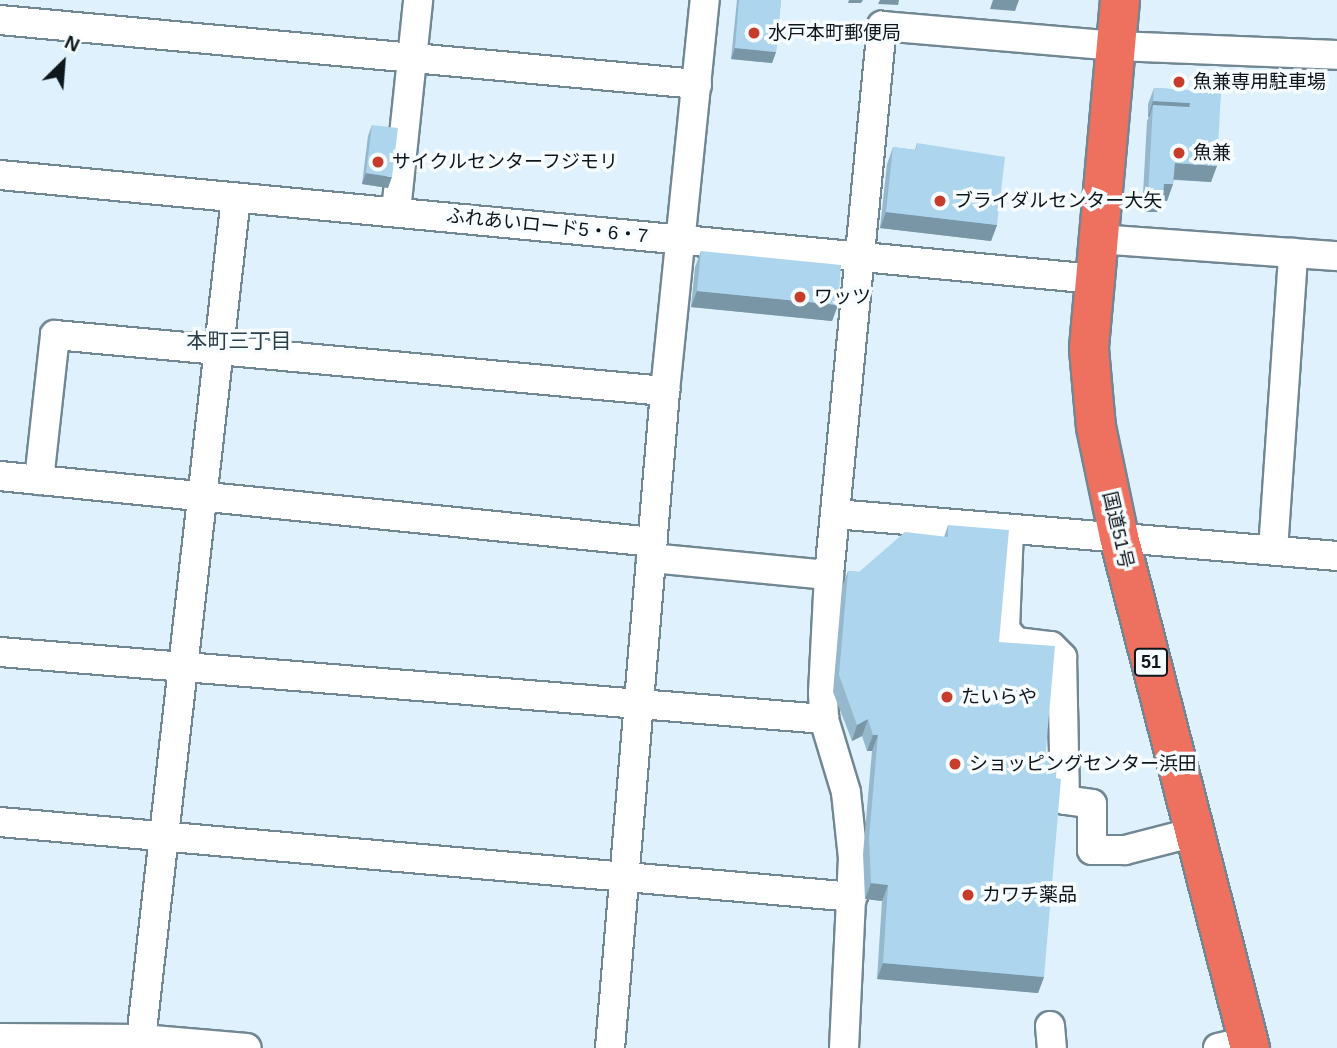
<!DOCTYPE html>
<meta charset="utf-8">
<style>
body{margin:0}
#map{position:relative;width:1337px;height:1048px;overflow:hidden;background:#def1fc;font-family:Arial,"Noto Sans JP",sans-serif}
div>[style]{position:absolute}
[style*='--x']{left:calc(var(--x)*1px);top:calc(var(--y)*1px);width:calc(var(--w)*1px);rotate:calc(var(--a)*1deg)}
.roads{filter:drop-shadow(2px 0 #718794) drop-shadow(-2px 0 #718794) drop-shadow(0 2px #718794) drop-shadow(0 -2px #718794)}
.minor>*{height:28px;margin:-14px;padding:0 14px;transform-origin:14px;border-radius:14px;background:#fff}
.highway>*{height:38px;margin:-19px;padding:0 19px;transform-origin:19px;border-radius:19px;background:#ed715e}
.wall>*{inset:0;background:#95b8cd}
.shaded-wall>*{inset:0;background:#7996a7}
.building>*{inset:0;background:#add6ee}
.dots>*{width:19px;height:19px;translate:-50% -50%;box-sizing:border-box;border:4px solid #f7fcfe;border-radius:50%}
span{translate:-50% -50%;white-space:nowrap;text-align:center;line-height:1.15;-webkit-text-stroke:7px #f7fcfe;paint-order:stroke}
.shield-label span{padding:2px 5px;background:#f7fcfe;border:2px solid;border-radius:5px;-webkit-text-stroke-width:0}
.shield-label{font-size:18px;color:#0e171c;font-weight:700}
.poi-label{font-size:19px;color:#0e171c}
.left{translate:0 -50%;text-align:left}
.street-label{font-size:19px;color:#0e171c}
.neighbourhood-label{font-size:21px;color:#2b3f4a}
.north{position:absolute;left:28px;top:28px;width:70px;height:70px;-webkit-text-stroke:5px #f7fcfe;paint-order:stroke;rotate:25deg;font-size:19px;font-weight:700;line-height:28px;text-align:center;color:#0e171c}
.north::after{content:'';display:block;margin:auto;width:24px;height:32px;background:#0e171c;clip-path:polygon(50% 0,100% 100%,50% 72%,0 100%)}
</style>
<div id="map">
<div class="roads">
<div class="minor">
<i style="--x:0;--y:20;--w:700;--a:5.25"></i>
<i style="--x:0;--y:175;--w:1099;--a:5.43"></i>
<i style="--x:396;--y:211;--w:212;--a:-84"></i>
<i style="--x:1098;--y:239;--w:240;--a:4.1"></i>
<i style="--x:0;--y:476;--w:656;--a:5.77"></i>
<i style="--x:39;--y:480;--w:146;--a:-83.7"></i>
<i style="--x:55;--y:335;--w:613;--a:5.25"></i>
<i style="--x:835;--y:514;--w:504;--a:4.78"></i>
<i style="--x:1009;--y:529;--w:100;--a:92.3"></i>
<i style="--x:1005;--y:629;--w:17;--a:50"></i>
<i style="--x:1016;--y:642;--w:35;--a:7"></i>
<i style="--x:1051;--y:646;--w:16;--a:45"></i>
<i style="--x:1062;--y:657;--w:143;--a:88.8"></i>
<i style="--x:1065;--y:800;--w:27;--a:8"></i>
<i style="--x:1092;--y:804;--w:46;--a:90"></i>
<i style="--x:1092;--y:850;--w:33;--a:0"></i>
<i style="--x:1125;--y:850;--w:72;--a:-14.4"></i>
<i style="--x:1273;--y:550;--w:298;--a:-86.1"></i>
<i style="--x:651;--y:558;--w:179;--a:5.5"></i>
<i style="--x:0;--y:652;--w:827;--a:4.65"></i>
<i style="--x:0;--y:822;--w:856;--a:5.02"></i>
<i style="--x:1050;--y:1026;--w:22;--a:85"></i>
<i style="--x:0;--y:1038;--w:141;--a:0.4"></i>
<i style="--x:141;--y:1039;--w:106;--a:4.9"></i>
<i style="--x:140;--y:1048;--w:856;--a:-83.56"></i>
<i style="--x:610;--y:1048;--w:659;--a:-85.21"></i>
<i style="--x:665;--y:391;--w:393;--a:-84.2"></i>
<i style="--x:844;--y:1048;--w:190;--a:-87.3"></i>
<i style="--x:853;--y:858;--w:66;--a:-96.1"></i>
<i style="--x:846;--y:792;--w:76;--a:-106.8"></i>
<i style="--x:824;--y:719;--w:26;--a:-92"></i>
<i style="--x:823;--y:693;--w:118;--a:-87.1"></i>
<i style="--x:829;--y:575;--w:552;--a:-84.49"></i>
<i style="--x:882;--y:26;--w:235;--a:4.9"></i>
<i style="--x:1116;--y:46;--w:221;--a:2.3"></i>
<i style="--x:1218;--y:1048;--w:31;--a:-13"></i>
</div>
<div class="highway">
<i style="--x:1120;--y:0;--w:350;--a:95.1"></i>
<i style="--x:1089;--y:349;--w:78;--a:84.9"></i>
<i style="--x:1096;--y:427;--w:112;--a:78.2"></i>
<i style="--x:1119;--y:537;--w:528;--a:75.62"></i>
</div>
</div>
<div class="wall">
<i style="clip-path:polygon(737px 0,781px 0,776px 52px,772px 63px,731px 59px)"></i>
<i style="clip-path:polygon(1154px 88px,1221px 92px,1211px 182px,1174px 180px,1167px 201px,1161px 200px,1157px 212px,1142px 212px,1147px 121px,1149px 117px,1148px 117px,1148px 104px)"></i>
<i style="clip-path:polygon(372px 125px,388px 188px,362px 184px,368px 136px)"></i>
<i style="clip-path:polygon(917px 143px,997px 225px,991px 241px,880px 228px,887px 164px,893px 147px,915px 150px)"></i>
<i style="clip-path:polygon(701px 251px,838px 305px,832px 321px,691px 307px,695px 267px)"></i>
<i style="clip-path:polygon(948px 525px,999px 642px,1045px 760px,1044px 977px,1038px 993px,877px 979px,882px 901px,865px 899px,863px 854px,872px 751px,867px 751px,862px 736px,852px 741px,833px 692px,842px 587px,848px 571px,859px 572px,944px 537px)"></i>
</div>
<div class="shaded-wall">
<i style="clip-path:polygon(849px 0,863px 0,861px 3px,848px 3px)"></i>
<i style="clip-path:polygon(880px 0,899px 0,898px 5px,878px 4px)"></i>
<i style="clip-path:polygon(993px 0,1019px 0,1015px 11px,990px 9px)"></i>
<i style="clip-path:polygon(735px 48px,776px 52px,772px 63px,731px 59px)"></i>
<i style="clip-path:polygon(1153px 101px,1190px 103px,1184px 119px,1153px 105px,1149px 117px,1148px 117px)"></i>
<i style="clip-path:polygon(1175px 163px,1217px 166px,1211px 182px,1169px 179px)"></i>
<i style="clip-path:polygon(366px 173px,392px 177px,388px 188px,362px 184px)"></i>
<i style="clip-path:polygon(1164px 184px,1173px 184px,1167px 201px,1161px 200px,1157px 212px,1142px 212px,1148px 195px)"></i>
<i style="clip-path:polygon(886px 212px,997px 225px,991px 241px,880px 228px)"></i>
<i style="clip-path:polygon(697px 291px,838px 305px,832px 321px,691px 307px)"></i>
<i style="clip-path:polygon(868px 719px,862px 736px,852px 741px,857px 725px)"></i>
<i style="clip-path:polygon(873px 735px,878px 735px,872px 751px,867px 751px)"></i>
<i style="clip-path:polygon(871px 883px,888px 885px,882px 901px,865px 899px)"></i>
<i style="clip-path:polygon(883px 963px,1044px 977px,1038px 993px,877px 979px)"></i>
</div>
<div class="building">
<i style="clip-path:polygon(739px 0,781px 0,776px 52px,735px 48px)"></i>
<i style="clip-path:polygon(1154px 88px,1221px 92px,1217px 166px,1175px 163px,1173px 184px,1164px 184px,1163px 196px,1148px 195px,1153px 105px,1190px 107px,1190px 103px,1153px 101px)"></i>
<i style="clip-path:polygon(372px 125px,398px 128px,392px 177px,366px 173px)"></i>
<i style="clip-path:polygon(917px 143px,1005px 157px,997px 225px,886px 212px,893px 147px,916px 150px)"></i>
<i style="clip-path:polygon(701px 251px,841px 265px,838px 305px,697px 291px)"></i>
<i style="clip-path:polygon(948px 525px,1009px 530px,999px 642px,1055px 646px,1045px 760px,1057px 762px,1056px 778px,1061px 779px,1044px 977px,883px 963px,888px 885px,871px 883px,869px 838px,878px 735px,873px 735px,868px 719px,857px 725px,839px 675px,848px 571px,859px 572px,905px 532px,948px 537px)"></i>
</div>
<div class="dots">
<i style="left:754px;top:33px;background:#c83c2b"></i>
<i style="left:1179px;top:82px;background:#c83c2b"></i>
<i style="left:1179px;top:153px;background:#c83c2b"></i>
<i style="left:378px;top:162px;background:#c83c2b"></i>
<i style="left:940px;top:201px;background:#c83c2b"></i>
<i style="left:800px;top:297px;background:#c83c2b"></i>
<i style="left:947px;top:697px;background:#c83c2b"></i>
<i style="left:955px;top:764px;background:#c83c2b"></i>
<i style="left:968px;top:895px;background:#c83c2b"></i>
</div>
<div class="shield-label">
<span style="left:1151px;top:662px">51</span>
</div>
<div class="poi-label">
<span class="left" style="left:768px;top:33px">水戸本町郵便局</span>
<span class="left" style="left:1193px;top:82px">魚兼専用駐車場</span>
<span class="left" style="left:1193px;top:153px">魚兼</span>
<span class="left" style="left:392px;top:162px">サイクルセンターフジモリ</span>
<span class="left" style="left:954px;top:201px">ブライダルセンター大矢</span>
<span class="left" style="left:814px;top:297px">ワッツ</span>
<span class="left" style="left:961px;top:697px">たいらや</span>
<span class="left" style="left:969px;top:764px">ショッピングセンター浜田</span>
<span class="left" style="left:982px;top:895px">カワチ薬品</span>
</div>
<div class="street-label">
<span style="left:547px;top:226px;rotate:6deg">ふれあいロード5・6・7</span>
<span style="left:1118px;top:530px;rotate:77deg">国道51号</span>
</div>
<div class="neighbourhood-label">
<span style="left:239px;top:341px">本町三丁目</span>
</div>
<div class="north">N</div>
</div>
